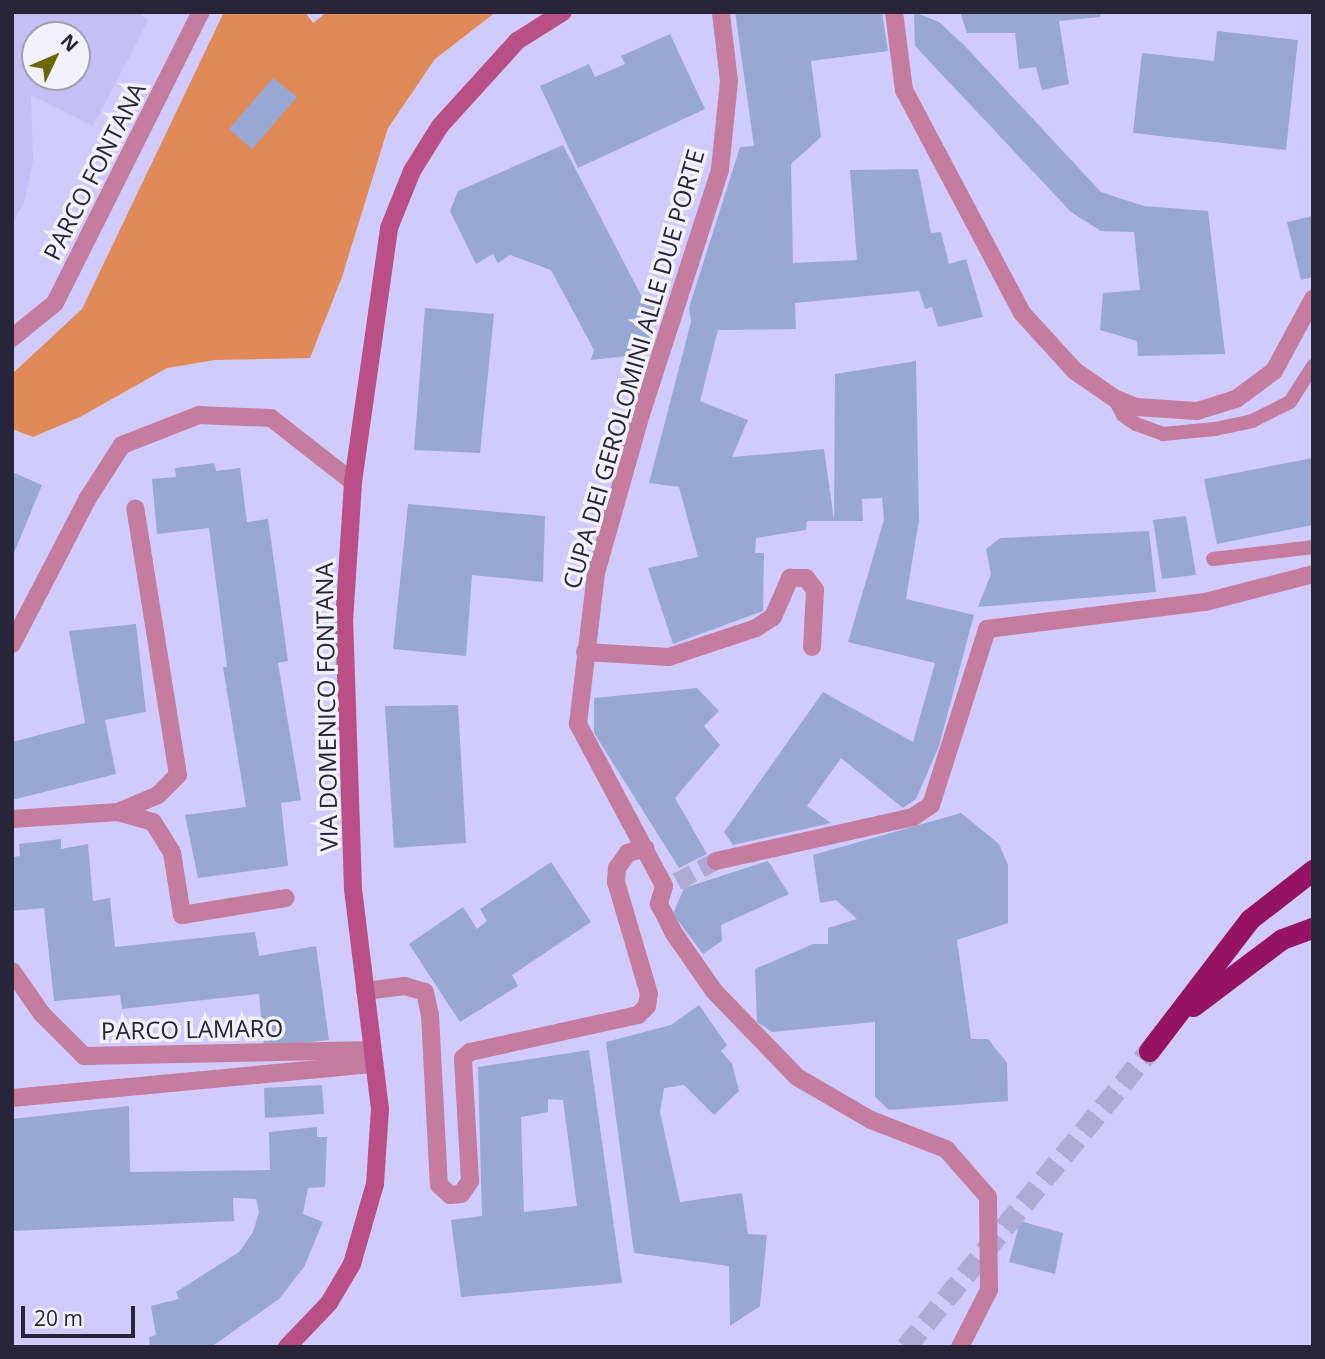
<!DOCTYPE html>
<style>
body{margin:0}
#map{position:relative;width:1325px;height:1359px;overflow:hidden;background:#d0cbfc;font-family:"Open Sans",sans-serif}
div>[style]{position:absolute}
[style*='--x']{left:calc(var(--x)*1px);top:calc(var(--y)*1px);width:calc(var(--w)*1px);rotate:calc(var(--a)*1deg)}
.built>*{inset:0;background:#c5bff5}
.green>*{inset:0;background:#df8a58}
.building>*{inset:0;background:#98a8d4}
.minor-tunnel>*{height:18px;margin-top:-9px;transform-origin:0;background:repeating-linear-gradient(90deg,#aeaad5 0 18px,transparent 0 27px)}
.motorway-tunnel>*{height:21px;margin-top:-10.5px;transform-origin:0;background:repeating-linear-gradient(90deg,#aeaad5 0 21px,transparent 0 31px)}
.service>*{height:14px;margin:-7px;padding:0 7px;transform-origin:7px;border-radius:7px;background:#c57d9f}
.minor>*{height:18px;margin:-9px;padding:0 9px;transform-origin:9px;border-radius:9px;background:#c57d9f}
.secondary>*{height:18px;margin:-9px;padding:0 9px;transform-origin:9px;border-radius:9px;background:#b85086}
.motorway>*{height:21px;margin:-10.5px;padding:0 10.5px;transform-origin:10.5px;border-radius:10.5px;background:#941362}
span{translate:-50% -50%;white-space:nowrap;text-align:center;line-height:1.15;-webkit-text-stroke:7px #f2f1fb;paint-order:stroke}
.street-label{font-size:24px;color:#282538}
.frame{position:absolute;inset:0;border:14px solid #282538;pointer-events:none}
.north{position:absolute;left:21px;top:21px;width:70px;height:70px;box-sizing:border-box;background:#f2f1fb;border:2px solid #a19fad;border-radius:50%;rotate:46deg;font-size:19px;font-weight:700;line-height:28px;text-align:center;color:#282538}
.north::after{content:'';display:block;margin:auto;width:24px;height:32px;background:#686905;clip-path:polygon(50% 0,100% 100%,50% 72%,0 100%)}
.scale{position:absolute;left:21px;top:1306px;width:114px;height:32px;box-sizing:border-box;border:4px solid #282538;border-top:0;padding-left:9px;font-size:21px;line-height:24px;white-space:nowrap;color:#282538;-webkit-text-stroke:5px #f2f1fb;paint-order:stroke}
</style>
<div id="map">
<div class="built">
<i style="clip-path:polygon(evenodd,12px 12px,139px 12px,148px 21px,93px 126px,31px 95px,33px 160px,24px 203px,12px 223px,12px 12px,35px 35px,77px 35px,77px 77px,35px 77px,35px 35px)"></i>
</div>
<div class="green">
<i style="clip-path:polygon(224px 12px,305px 12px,313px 23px,327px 12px,496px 12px,435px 59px,388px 128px,342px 277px,310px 358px,215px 360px,167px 368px,80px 417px,33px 437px,12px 429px,12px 374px,82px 309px)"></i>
</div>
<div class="building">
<i style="clip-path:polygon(735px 12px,882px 12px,888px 51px,811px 61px,821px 137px,791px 164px,793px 263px,857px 260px,850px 170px,918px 169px,931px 233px,941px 232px,949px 264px,966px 259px,983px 317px,938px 327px,932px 307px,925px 309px,919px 291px,795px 303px,796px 329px,718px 330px,700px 401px,748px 420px,732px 457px,824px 449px,834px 520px,835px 374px,916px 361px,919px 520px,906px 599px,974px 615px,939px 746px,916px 799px,903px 808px,841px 758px,807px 806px,831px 823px,733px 845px,724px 832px,823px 692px,913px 742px,935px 663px,848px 642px,884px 520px,882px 498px,862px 499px,863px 521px,807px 521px,806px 530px,756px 538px,755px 553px,764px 553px,763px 611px,673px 644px,648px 568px,698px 557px,679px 487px,649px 483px,691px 322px,689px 308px,740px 147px,754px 146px)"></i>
<i style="clip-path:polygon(914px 12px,939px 22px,964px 45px,1101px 192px,1144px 206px,1208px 211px,1225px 354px,1138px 356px,1137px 341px,1100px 330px,1103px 293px,1140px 290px,1134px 232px,1101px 231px,1071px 212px,915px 46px)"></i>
<i style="clip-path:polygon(960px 12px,1101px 12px,1100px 17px,1059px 21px,1069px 84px,1042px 90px,1036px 67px,1019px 69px,1015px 33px,967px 33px)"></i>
<i style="clip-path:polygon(1217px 31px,1298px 40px,1286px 150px,1133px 133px,1142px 53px,1214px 61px)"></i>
<i style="clip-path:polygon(670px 34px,705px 109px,578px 168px,540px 86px,589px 64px,595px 77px,625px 64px,621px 56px)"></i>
<i style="clip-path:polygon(273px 78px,297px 97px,252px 149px,229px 129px)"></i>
<i style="clip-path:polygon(563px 145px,646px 305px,659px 306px,642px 361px,628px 356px,591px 360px,594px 350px,551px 270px,510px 255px,498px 263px,493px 254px,476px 264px,450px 211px,458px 191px)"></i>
<i style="clip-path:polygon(1313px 216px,1313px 277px,1301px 280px,1287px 222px)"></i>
<i style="clip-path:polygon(425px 308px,494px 314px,480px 453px,414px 450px)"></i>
<i style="clip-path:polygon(1313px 458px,1313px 525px,1217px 544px,1204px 479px)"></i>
<i style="clip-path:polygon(214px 463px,216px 471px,240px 468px,247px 522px,268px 519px,288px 661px,278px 663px,301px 800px,281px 803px,288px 866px,198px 878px,185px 815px,246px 807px,223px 667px,227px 667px,209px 528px,157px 534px,152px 479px,176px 477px,175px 468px)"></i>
<i style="clip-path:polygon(12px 472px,42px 485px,12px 558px)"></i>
<i style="clip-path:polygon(408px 504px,545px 516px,543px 582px,472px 575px,466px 656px,393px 649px)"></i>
<i style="clip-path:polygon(1186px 516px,1196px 575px,1162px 579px,1153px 520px)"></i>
<i style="clip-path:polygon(1149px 531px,1156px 592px,978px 607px,991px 574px,986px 549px,1000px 538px)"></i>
<i style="clip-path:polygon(136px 624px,146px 712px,105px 720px,116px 774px,12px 800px,12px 742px,85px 723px,69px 631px)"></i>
<i style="clip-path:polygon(697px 688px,719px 711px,704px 726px,720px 745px,675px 798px,707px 854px,679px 868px,594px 733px,594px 698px)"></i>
<i style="clip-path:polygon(458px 705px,466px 843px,394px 848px,385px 706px)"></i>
<i style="clip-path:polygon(961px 813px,999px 844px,1008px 865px,1008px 923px,957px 940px,971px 1039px,988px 1039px,1007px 1063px,1008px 1101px,889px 1110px,875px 1097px,875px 1022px,772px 1032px,757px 1022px,755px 969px,813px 944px,828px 944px,828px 928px,857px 919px,836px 900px,820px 903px,813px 855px)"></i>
<i style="clip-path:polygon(61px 839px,61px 849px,88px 844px,93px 901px,110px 898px,115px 947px,255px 932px,259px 956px,316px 946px,329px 1040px,264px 1047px,259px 994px,122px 1009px,120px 995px,54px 1001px,44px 908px,12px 911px,12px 857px,20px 856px,19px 844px)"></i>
<i style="clip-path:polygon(768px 861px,789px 894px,721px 925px,722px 941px,703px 954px,673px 914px,684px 888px)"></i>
<i style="clip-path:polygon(551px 862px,591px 922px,512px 975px,518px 986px,460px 1022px,409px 944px,463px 907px,477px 929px,487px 921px,480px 909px)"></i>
<i style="clip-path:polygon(699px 1005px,727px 1045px,721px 1051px,732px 1064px,739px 1091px,714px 1115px,684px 1085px,664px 1088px,660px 1112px,680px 1202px,742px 1193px,748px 1234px,767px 1235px,760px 1306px,730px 1326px,729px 1266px,634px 1253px,606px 1042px,671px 1025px)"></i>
<i style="clip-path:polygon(evenodd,589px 1050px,622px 1283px,461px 1297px,451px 1220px,482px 1216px,478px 1067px,589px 1050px,548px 1099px,563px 1100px,577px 1206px,524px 1212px,521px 1117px,548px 1112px,548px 1099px)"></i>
<i style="clip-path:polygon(322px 1085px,324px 1114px,265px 1118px,264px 1088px)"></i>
<i style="clip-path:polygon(129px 1106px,130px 1172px,270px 1170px,269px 1132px,317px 1127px,317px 1137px,327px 1137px,325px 1187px,308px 1188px,303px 1214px,323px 1222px,304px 1267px,279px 1299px,211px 1347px,150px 1347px,149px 1337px,156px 1335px,151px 1306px,179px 1299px,176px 1292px,239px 1252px,253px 1232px,259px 1212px,256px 1199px,233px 1198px,234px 1221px,12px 1231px,12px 1119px)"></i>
<i style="clip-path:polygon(1020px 1221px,1063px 1233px,1055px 1274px,1009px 1262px)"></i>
</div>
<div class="minor-tunnel">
<i style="--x:677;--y:882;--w:44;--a:-28.3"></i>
</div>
<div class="motorway-tunnel">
<i style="--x:906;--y:1347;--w:383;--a:-50.6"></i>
</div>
<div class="service">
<i style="--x:1114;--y:398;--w:19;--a:62"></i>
<i style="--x:1123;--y:415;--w:16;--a:35"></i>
<i style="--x:1136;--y:424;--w:29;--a:20"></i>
<i style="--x:1163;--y:434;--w:52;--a:-5.5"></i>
<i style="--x:1215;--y:429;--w:38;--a:-12"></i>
<i style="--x:1252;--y:421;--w:42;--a:-26.6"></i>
<i style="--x:1290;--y:402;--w:43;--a:-57.4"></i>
<i style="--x:1213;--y:559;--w:101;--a:-6.8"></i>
</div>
<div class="minor">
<i style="--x:894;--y:12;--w:79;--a:82.7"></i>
<i style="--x:904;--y:90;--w:252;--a:62.1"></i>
<i style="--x:1022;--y:313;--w:79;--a:47.6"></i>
<i style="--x:1075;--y:371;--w:47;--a:34.7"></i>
<i style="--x:1114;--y:398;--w:24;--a:22"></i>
<i style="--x:1136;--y:407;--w:61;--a:3.8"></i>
<i style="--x:1197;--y:411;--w:41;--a:-17.1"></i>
<i style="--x:1236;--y:399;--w:47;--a:-36.4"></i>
<i style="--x:1274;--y:371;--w:82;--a:-61.6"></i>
<i style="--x:721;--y:13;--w:68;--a:83.3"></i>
<i style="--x:729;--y:81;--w:89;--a:95.8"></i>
<i style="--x:720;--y:170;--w:256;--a:107.9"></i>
<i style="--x:641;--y:414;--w:165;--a:105.8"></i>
<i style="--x:596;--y:573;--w:152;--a:96.8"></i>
<i style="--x:578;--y:724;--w:183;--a:62"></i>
<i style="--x:664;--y:886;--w:19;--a:106"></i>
<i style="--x:659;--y:904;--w:31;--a:63"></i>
<i style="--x:673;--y:932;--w:72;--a:55.2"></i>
<i style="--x:714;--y:991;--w:120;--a:46"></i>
<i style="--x:797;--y:1077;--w:86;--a:30.2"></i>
<i style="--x:871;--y:1120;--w:80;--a:21.1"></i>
<i style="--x:946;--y:1149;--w:64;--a:48.8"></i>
<i style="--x:988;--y:1197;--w:93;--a:89.4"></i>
<i style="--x:989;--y:1290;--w:64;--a:117"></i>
<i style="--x:12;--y:338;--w:55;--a:-39.1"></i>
<i style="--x:55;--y:303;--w:326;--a:-63.4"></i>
<i style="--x:12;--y:644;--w:165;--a:-62.5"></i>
<i style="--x:88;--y:498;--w:63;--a:-57.3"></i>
<i style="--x:122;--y:445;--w:83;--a:-21.3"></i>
<i style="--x:199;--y:415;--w:72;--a:2.4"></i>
<i style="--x:271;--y:418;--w:104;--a:38"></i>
<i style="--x:585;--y:652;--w:84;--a:3.4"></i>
<i style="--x:669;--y:657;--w:92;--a:-18.4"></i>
<i style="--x:756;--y:628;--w:20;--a:-33"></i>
<i style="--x:773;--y:617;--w:43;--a:-66.4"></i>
<i style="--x:790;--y:578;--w:16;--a:0"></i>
<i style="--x:806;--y:578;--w:15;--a:53"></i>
<i style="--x:815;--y:590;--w:57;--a:93"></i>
<i style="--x:118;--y:812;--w:43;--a:-23"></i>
<i style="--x:158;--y:795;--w:28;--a:-45"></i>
<i style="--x:178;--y:775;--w:270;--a:-99.1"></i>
<i style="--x:12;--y:819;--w:106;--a:-3.8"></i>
<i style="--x:118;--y:812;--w:36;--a:16"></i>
<i style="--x:153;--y:822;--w:36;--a:58"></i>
<i style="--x:172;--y:853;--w:63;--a:80.8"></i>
<i style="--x:182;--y:915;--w:105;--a:-9.3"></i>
<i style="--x:716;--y:861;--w:202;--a:-12.6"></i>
<i style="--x:913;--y:817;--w:22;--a:-34"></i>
<i style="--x:931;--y:805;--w:185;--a:-72.3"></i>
<i style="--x:987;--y:629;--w:220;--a:-7.1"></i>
<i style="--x:1205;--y:602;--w:112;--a:-14.5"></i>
<i style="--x:12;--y:971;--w:52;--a:55.1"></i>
<i style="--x:42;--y:1014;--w:59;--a:45"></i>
<i style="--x:84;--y:1056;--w:288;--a:-1.2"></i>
<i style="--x:365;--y:991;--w:40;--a:-7.1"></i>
<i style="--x:405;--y:986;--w:21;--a:17"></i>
<i style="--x:425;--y:992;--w:24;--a:78"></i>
<i style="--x:430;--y:1015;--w:170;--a:87"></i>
<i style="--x:439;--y:1185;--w:15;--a:42"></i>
<i style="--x:450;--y:1195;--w:11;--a:-5"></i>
<i style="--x:461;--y:1194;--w:16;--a:-55"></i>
<i style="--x:470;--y:1181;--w:123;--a:-93.3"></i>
<i style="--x:463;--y:1058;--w:9;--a:-41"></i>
<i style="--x:470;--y:1052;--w:172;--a:-12.4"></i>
<i style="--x:638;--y:1015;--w:13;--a:-45"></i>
<i style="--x:647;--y:1006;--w:12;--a:-81"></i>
<i style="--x:649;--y:994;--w:117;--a:-106.4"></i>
<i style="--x:616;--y:882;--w:14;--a:-86"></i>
<i style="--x:617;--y:868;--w:19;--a:-54"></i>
<i style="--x:628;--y:853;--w:18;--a:-16"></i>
<i style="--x:12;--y:1098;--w:364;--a:-5.4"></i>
</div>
<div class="secondary">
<i style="--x:287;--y:1347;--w:61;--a:-46.3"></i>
<i style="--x:329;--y:1303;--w:45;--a:-59.5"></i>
<i style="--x:352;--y:1264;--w:83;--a:-74"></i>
<i style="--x:375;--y:1184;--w:75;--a:-86.2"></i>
<i style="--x:380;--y:1109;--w:223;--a:-97"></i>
<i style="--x:353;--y:888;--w:266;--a:-91.9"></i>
<i style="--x:344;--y:622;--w:140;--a:-86.3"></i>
<i style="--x:353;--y:482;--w:257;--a:-81.9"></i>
<i style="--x:389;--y:228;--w:61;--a:-68"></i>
<i style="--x:412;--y:171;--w:53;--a:-58.1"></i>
<i style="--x:440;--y:126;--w:115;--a:-47.8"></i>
<i style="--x:517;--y:41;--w:54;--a:-32.2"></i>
</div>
<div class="motorway">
<i style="--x:1193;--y:1006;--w:111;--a:-37"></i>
<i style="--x:1282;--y:939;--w:33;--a:-20"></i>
<i style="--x:1149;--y:1051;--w:166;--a:-52.6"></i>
<i style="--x:1250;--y:919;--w:80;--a:-37.9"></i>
</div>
<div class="street-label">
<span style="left:94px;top:171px;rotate:-63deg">PARCO FONTANA</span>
<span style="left:633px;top:369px;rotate:-74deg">CUPA DEI GEROLOMINI ALLE DUE PORTE</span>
<span style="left:326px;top:707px;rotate:-91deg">VIA DOMENICO FONTANA</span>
<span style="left:192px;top:1029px;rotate:-1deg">PARCO LAMARO</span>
</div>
<div class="frame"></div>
<div class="north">N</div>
<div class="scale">20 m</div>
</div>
